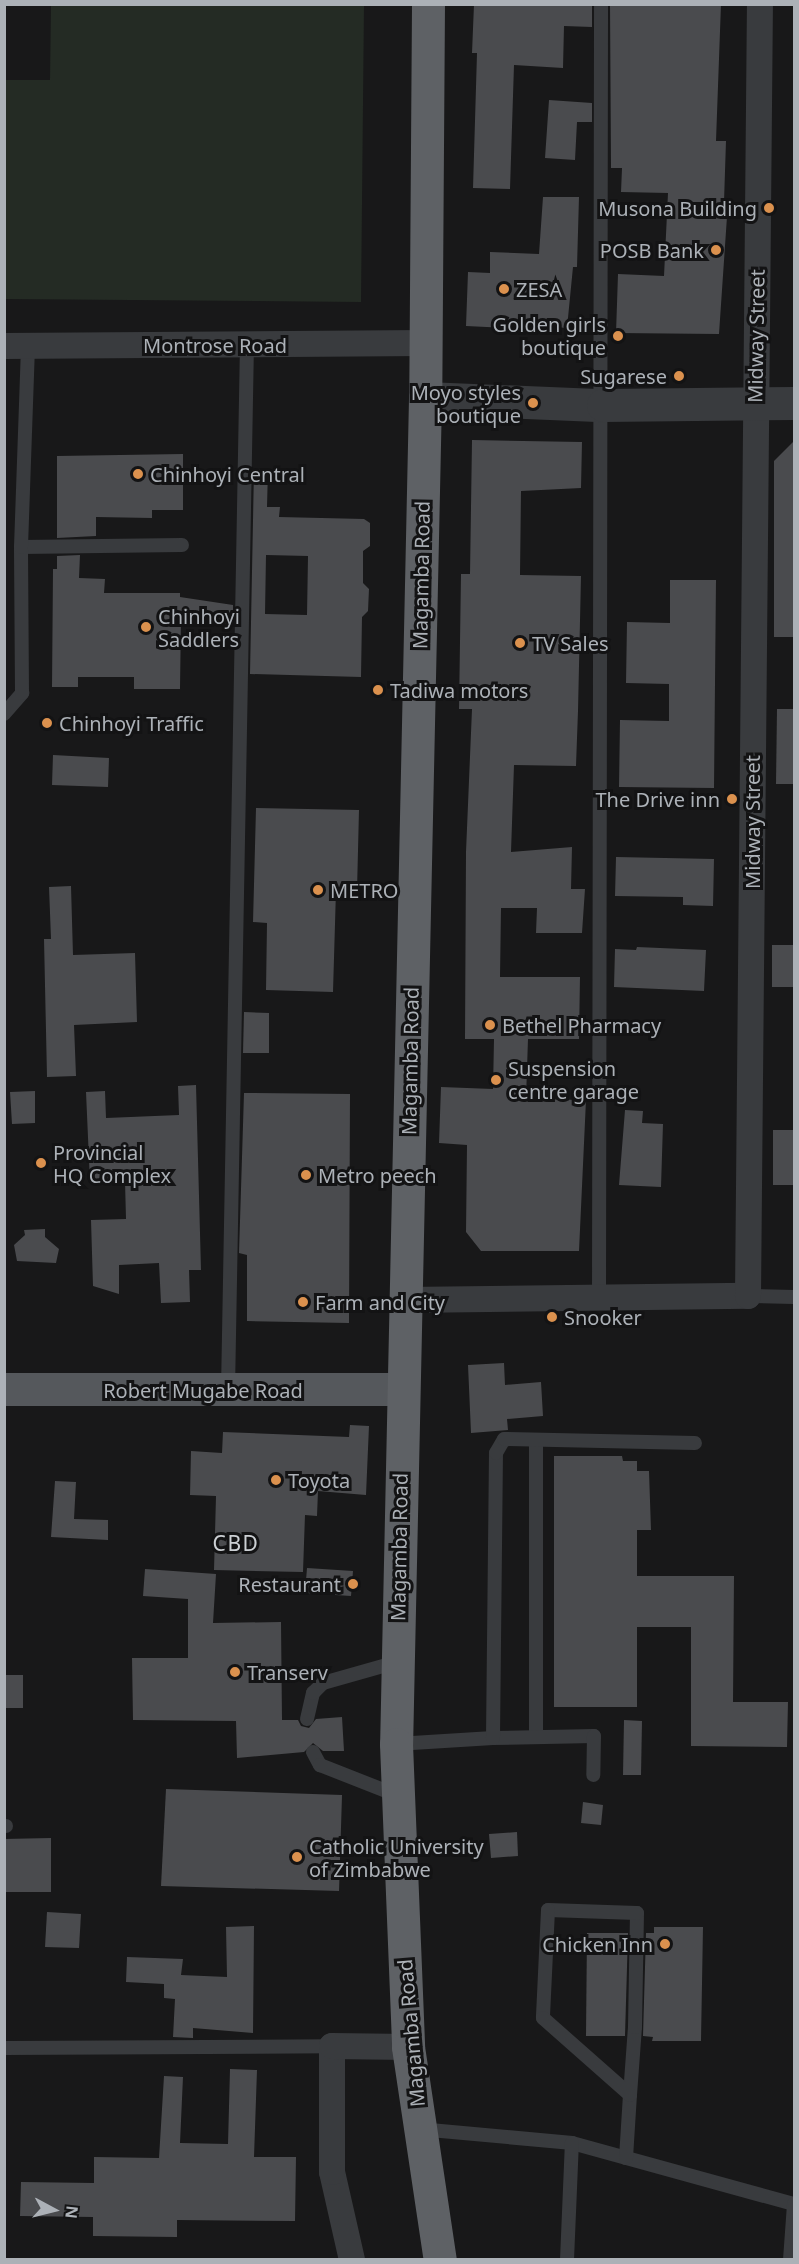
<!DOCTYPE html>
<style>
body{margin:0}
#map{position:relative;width:799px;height:2264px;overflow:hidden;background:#181819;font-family:"Noto Sans",sans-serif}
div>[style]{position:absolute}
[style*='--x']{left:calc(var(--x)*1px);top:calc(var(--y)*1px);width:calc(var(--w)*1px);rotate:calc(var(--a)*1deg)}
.green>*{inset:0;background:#242b24}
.building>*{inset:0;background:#4a4b4e}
.service>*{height:14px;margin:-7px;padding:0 7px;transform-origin:7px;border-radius:7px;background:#393b3e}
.minor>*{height:26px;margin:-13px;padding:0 13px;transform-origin:13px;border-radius:13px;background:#393b3e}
.tertiary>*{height:33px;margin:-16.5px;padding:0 16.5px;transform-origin:16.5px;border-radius:16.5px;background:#393b3e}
.primary>*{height:33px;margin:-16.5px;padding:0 16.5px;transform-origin:16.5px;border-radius:16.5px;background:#55585c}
.trunk>*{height:33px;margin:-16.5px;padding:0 16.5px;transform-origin:16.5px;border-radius:16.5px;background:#5e6165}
.dots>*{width:16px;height:16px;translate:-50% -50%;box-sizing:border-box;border:3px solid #131314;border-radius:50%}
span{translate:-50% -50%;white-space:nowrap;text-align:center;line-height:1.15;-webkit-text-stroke:6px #131314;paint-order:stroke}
.poi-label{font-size:20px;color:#acb1b7}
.right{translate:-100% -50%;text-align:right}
.left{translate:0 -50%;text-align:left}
.street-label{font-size:20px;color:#acb1b7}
.neighbourhood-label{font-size:21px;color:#ccd0d4;letter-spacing:1.5px}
.frame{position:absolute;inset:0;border:6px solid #acb1b7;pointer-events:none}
.north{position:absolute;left:24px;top:2180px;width:60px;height:60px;-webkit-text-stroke:4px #131314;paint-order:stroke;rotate:97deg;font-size:16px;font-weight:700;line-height:24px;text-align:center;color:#acb1b7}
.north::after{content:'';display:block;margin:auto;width:21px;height:27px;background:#acb1b7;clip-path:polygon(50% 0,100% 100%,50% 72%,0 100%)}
</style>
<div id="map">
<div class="green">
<i style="clip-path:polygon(51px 5px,364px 5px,361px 302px,5px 299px,5px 80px,50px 80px)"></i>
</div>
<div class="building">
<i style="clip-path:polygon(474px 4px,592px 4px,592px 27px,564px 26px,563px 68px,514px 65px,510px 189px,473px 188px,477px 53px,472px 53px)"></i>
<i style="clip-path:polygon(610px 4px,721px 4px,716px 141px,726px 141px,724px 202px,728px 202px,719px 334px,616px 333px,618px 274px,664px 276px,668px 193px,621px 192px,622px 168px,611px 168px)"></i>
<i style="clip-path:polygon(549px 100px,592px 103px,592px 122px,577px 122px,575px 160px,545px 158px)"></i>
<i style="clip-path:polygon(543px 197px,579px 197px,577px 267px,573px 267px,567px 328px,507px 323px,507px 328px,466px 326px,468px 272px,490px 273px,490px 252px,539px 254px)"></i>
<i style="clip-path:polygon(472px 440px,582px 442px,581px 488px,521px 491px,520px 575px,581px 576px,578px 711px,576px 766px,514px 765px,511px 852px,572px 847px,571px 889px,585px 889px,582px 933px,536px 933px,537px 908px,501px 908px,500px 977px,580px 977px,579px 1039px,528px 1039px,526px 1099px,586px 1100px,579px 1251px,481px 1251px,466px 1232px,467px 1145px,439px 1143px,441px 1087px,493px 1089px,494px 1039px,465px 1039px,466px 852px,472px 709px,459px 709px,461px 574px,470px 574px)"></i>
<i style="clip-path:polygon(795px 440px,795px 637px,774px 637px,774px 461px)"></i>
<i style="clip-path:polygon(183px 454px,183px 510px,152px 510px,152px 518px,96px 517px,96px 536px,57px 538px,57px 456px)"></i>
<i style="clip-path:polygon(evenodd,254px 469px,268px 469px,267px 507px,280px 507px,279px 517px,364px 519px,370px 523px,370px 546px,363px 551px,363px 583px,369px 589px,368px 611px,362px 617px,361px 677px,250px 674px,254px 469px,266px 555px,308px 556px,307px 615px,265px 614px,266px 555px)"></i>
<i style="clip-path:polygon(80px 555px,79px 578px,105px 579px,104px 593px,180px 593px,180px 597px,233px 605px,233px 625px,181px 617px,180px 689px,134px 689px,134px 677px,78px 677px,78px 687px,52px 687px,53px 569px,57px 569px,57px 556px)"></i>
<i style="clip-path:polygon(670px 580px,716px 580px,714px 788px,619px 787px,620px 720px,669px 721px,669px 684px,626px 683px,627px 622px,670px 623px)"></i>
<i style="clip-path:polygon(777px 709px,795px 709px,795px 784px,776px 784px)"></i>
<i style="clip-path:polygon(53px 755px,109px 758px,108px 787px,52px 785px)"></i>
<i style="clip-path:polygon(256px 808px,359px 810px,357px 891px,336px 890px,333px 992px,266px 990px,267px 923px,253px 922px)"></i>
<i style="clip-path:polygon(616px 857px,714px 859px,713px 906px,683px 905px,683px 897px,615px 896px)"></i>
<i style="clip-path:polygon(71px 886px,73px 955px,135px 953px,137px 1022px,74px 1025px,76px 1076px,47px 1077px,44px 939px,51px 939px,49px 887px)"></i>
<i style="clip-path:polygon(772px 945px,795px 945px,795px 987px,772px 987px)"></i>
<i style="clip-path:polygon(637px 947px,706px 950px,704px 991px,614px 987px,615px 949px,636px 950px)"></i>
<i style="clip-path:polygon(244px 1012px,269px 1013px,269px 1053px,243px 1053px)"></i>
<i style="clip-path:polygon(196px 1085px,201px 1270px,189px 1270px,190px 1302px,161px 1303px,159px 1263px,119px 1265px,119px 1294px,93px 1286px,91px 1220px,126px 1219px,125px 1182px,90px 1183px,86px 1092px,105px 1091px,106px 1118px,179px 1115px,178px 1086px)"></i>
<i style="clip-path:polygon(35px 1091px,35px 1123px,12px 1124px,10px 1092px)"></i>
<i style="clip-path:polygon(244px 1093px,350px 1094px,349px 1323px,247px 1321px,247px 1255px,239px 1253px)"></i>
<i style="clip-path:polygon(625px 1110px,643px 1111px,642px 1123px,663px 1124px,661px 1187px,619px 1185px)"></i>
<i style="clip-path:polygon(773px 1130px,795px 1130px,795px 1185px,773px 1185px)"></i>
<i style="clip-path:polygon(45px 1229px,45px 1237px,59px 1249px,56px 1263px,17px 1261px,14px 1245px,25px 1235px,24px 1230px)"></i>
<i style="clip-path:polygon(504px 1363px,505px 1385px,541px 1382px,543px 1416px,507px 1419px,508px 1430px,471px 1433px,468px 1365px)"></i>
<i style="clip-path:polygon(350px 1425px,369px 1426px,366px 1495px,318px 1491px,317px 1516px,305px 1515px,303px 1572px,214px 1570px,216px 1496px,190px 1495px,191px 1451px,222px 1453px,223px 1432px,349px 1437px)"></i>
<i style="clip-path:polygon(554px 1456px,622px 1456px,623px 1461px,637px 1461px,637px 1471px,649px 1471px,651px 1530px,637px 1530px,637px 1576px,734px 1576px,733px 1702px,788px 1702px,787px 1747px,691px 1746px,691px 1627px,637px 1627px,637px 1707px,554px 1707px)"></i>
<i style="clip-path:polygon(55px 1481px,76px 1482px,74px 1519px,108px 1520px,108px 1540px,51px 1537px)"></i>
<i style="clip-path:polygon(307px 1568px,353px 1571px,351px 1596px,305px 1593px)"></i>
<i style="clip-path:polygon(145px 1569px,216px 1574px,213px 1623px,281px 1622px,282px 1720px,298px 1720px,301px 1726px,309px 1728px,316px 1719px,342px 1717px,344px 1751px,323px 1751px,313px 1743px,304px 1752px,237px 1758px,236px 1721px,133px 1720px,132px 1658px,188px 1658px,188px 1599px,143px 1596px)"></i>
<i style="clip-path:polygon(4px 1675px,23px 1675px,23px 1708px,4px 1708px)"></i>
<i style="clip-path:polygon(624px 1720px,642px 1721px,641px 1775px,623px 1775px)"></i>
<i style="clip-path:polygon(166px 1789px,342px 1795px,339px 1891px,161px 1886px)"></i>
<i style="clip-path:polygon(583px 1802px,603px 1805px,601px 1825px,581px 1823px)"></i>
<i style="clip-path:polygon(517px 1832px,518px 1856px,491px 1858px,489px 1834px)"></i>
<i style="clip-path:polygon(51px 1838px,51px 1892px,4px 1892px,4px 1839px)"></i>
<i style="clip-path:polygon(47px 1912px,81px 1914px,79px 1948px,45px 1947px)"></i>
<i style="clip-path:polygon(254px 1926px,253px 2033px,193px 2028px,193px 2038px,173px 2037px,175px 1999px,164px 1998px,164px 1984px,126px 1982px,127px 1957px,183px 1959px,181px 1975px,227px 1977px,226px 1927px)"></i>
<i style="clip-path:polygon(654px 1927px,703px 1927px,701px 2041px,652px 2041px,653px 2037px,643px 2036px,646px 1933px,654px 1933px)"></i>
<i style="clip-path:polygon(587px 1933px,628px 1933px,625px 2036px,586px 2036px)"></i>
<i style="clip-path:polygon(230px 2069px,257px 2070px,254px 2157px,296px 2157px,295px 2221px,177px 2220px,177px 2237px,93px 2236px,93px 2217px,20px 2216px,21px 2182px,94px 2183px,94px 2157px,159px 2158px,164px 2076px,183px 2077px,180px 2143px,228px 2144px)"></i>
</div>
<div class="service">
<i style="--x:21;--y:547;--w:161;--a:-0.7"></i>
<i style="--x:4;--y:714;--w:28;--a:-49"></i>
<i style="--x:22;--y:693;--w:146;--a:-90.4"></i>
<i style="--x:21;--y:547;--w:202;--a:-88"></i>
<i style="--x:748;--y:1296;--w:46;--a:1.2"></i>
<i style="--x:599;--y:1297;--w:1293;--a:-89.91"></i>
<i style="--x:228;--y:1390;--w:1045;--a:-88.96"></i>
<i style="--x:307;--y:1719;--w:27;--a:-77"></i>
<i style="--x:313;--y:1693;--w:14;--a:-45"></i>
<i style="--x:323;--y:1683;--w:77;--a:-15.8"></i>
<i style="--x:536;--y:1734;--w:293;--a:-90"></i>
<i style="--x:493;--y:1738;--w:101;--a:-1.1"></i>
<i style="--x:594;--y:1736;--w:39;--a:91"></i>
<i style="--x:396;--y:1744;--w:97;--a:-3.5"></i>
<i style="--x:493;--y:1738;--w:285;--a:-89.4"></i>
<i style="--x:496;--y:1453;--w:16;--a:-60"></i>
<i style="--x:504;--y:1439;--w:191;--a:1.2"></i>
<i style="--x:313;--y:1752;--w:15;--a:62"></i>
<i style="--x:320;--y:1765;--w:82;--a:21.5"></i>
<i style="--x:4;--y:1826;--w:2;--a:0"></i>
<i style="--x:4;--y:2048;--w:328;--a:-0.3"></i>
<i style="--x:419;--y:2129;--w:154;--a:5.2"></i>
<i style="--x:572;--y:2143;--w:230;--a:15.4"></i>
<i style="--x:626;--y:2158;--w:63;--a:-86.4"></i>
<i style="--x:630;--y:2095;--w:68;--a:-85.8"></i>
<i style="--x:635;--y:2027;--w:114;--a:-89"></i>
<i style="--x:637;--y:1913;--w:89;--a:-178.1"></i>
<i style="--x:548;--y:1910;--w:108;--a:92.7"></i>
<i style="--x:543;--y:2018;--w:116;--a:41.5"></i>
<i style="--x:567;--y:2260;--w:117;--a:-87.6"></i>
<i style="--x:790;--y:2260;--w:56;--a:-85.9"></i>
</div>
<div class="minor">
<i style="--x:4;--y:346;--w:421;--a:-0.4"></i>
<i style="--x:405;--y:1300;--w:343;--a:-0.7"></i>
<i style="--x:748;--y:1296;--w:1292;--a:-89.47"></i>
<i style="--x:352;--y:2260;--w:90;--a:-102.8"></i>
<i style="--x:332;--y:2172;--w:126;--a:-90"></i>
<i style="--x:332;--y:2046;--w:76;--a:0.8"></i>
</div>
<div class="tertiary">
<i style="--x:425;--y:398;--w:178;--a:2.3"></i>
<i style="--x:603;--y:405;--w:191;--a:-0.6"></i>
</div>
<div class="primary">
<i style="--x:4;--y:1389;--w:398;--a:0"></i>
</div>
<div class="trunk">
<i style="--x:428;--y:4;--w:394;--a:90.4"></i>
<i style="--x:425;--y:398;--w:1346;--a:91.23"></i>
<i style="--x:396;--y:1744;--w:303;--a:87.7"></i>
<i style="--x:408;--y:2047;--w:215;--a:81.5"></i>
</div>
<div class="dots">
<i style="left:769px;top:208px;background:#db914e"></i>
<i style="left:716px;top:250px;background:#db914e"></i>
<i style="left:504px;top:289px;background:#db914e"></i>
<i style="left:618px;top:336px;background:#db914e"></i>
<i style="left:679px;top:376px;background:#db914e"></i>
<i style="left:533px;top:403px;background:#db914e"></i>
<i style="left:138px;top:474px;background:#db914e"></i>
<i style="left:146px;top:627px;background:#db914e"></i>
<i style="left:520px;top:643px;background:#db914e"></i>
<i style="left:378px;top:690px;background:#db914e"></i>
<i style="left:47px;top:723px;background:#db914e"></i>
<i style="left:732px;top:799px;background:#db914e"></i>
<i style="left:318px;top:890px;background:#db914e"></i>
<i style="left:490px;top:1025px;background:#db914e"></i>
<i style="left:496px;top:1080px;background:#db914e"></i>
<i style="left:41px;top:1163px;background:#db914e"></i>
<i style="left:306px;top:1175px;background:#db914e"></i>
<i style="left:303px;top:1302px;background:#db914e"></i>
<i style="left:552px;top:1317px;background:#db914e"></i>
<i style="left:276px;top:1480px;background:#db914e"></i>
<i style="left:353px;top:1584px;background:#db914e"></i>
<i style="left:235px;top:1672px;background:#db914e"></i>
<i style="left:297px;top:1857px;background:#db914e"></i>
<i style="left:665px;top:1944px;background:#db914e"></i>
</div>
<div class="poi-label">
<span class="right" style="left:757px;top:208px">Musona Building</span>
<span class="right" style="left:704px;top:250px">POSB Bank</span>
<span class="left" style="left:516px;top:289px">ZESA</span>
<span class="right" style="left:606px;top:336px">Golden girls<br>boutique</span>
<span class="right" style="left:667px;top:376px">Sugarese</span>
<span class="right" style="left:521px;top:404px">Moyo styles<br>boutique</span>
<span class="left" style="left:150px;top:474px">Chinhoyi Central</span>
<span class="left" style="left:158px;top:628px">Chinhoyi<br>Saddlers</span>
<span class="left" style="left:532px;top:643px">TV Sales</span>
<span class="left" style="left:390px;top:690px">Tadiwa motors</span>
<span class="left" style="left:59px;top:723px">Chinhoyi Traffic</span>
<span class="right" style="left:720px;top:799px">The Drive inn</span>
<span class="left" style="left:330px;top:890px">METRO</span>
<span class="left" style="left:502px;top:1025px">Bethel Pharmacy</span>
<span class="left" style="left:508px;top:1080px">Suspension<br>centre garage</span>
<span class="left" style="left:53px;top:1164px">Provincial<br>HQ Complex</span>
<span class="left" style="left:318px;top:1175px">Metro peech</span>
<span class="left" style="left:315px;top:1302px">Farm and City</span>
<span class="left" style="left:564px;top:1317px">Snooker</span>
<span class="left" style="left:288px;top:1480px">Toyota</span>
<span class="right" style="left:341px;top:1584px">Restaurant</span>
<span class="left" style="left:247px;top:1672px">Transerv</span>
<span class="left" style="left:309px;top:1858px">Catholic University<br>of Zimbabwe</span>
<span class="right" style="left:653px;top:1944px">Chicken Inn</span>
</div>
<div class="street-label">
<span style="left:756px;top:336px;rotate:-89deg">Midway Street</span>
<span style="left:215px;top:345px">Montrose Road</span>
<span style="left:421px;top:575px;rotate:-89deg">Magamba Road</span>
<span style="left:752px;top:822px;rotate:-90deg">Midway Street</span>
<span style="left:410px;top:1061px;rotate:-89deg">Magamba Road</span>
<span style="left:203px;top:1390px">Robert Mugabe Road</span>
<span style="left:399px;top:1547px;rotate:-89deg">Magamba Road</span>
<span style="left:411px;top:2033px;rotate:-95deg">Magamba Road</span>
</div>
<div class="neighbourhood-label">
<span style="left:236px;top:1543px">CBD</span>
</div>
<div class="frame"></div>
<div class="north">N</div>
</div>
